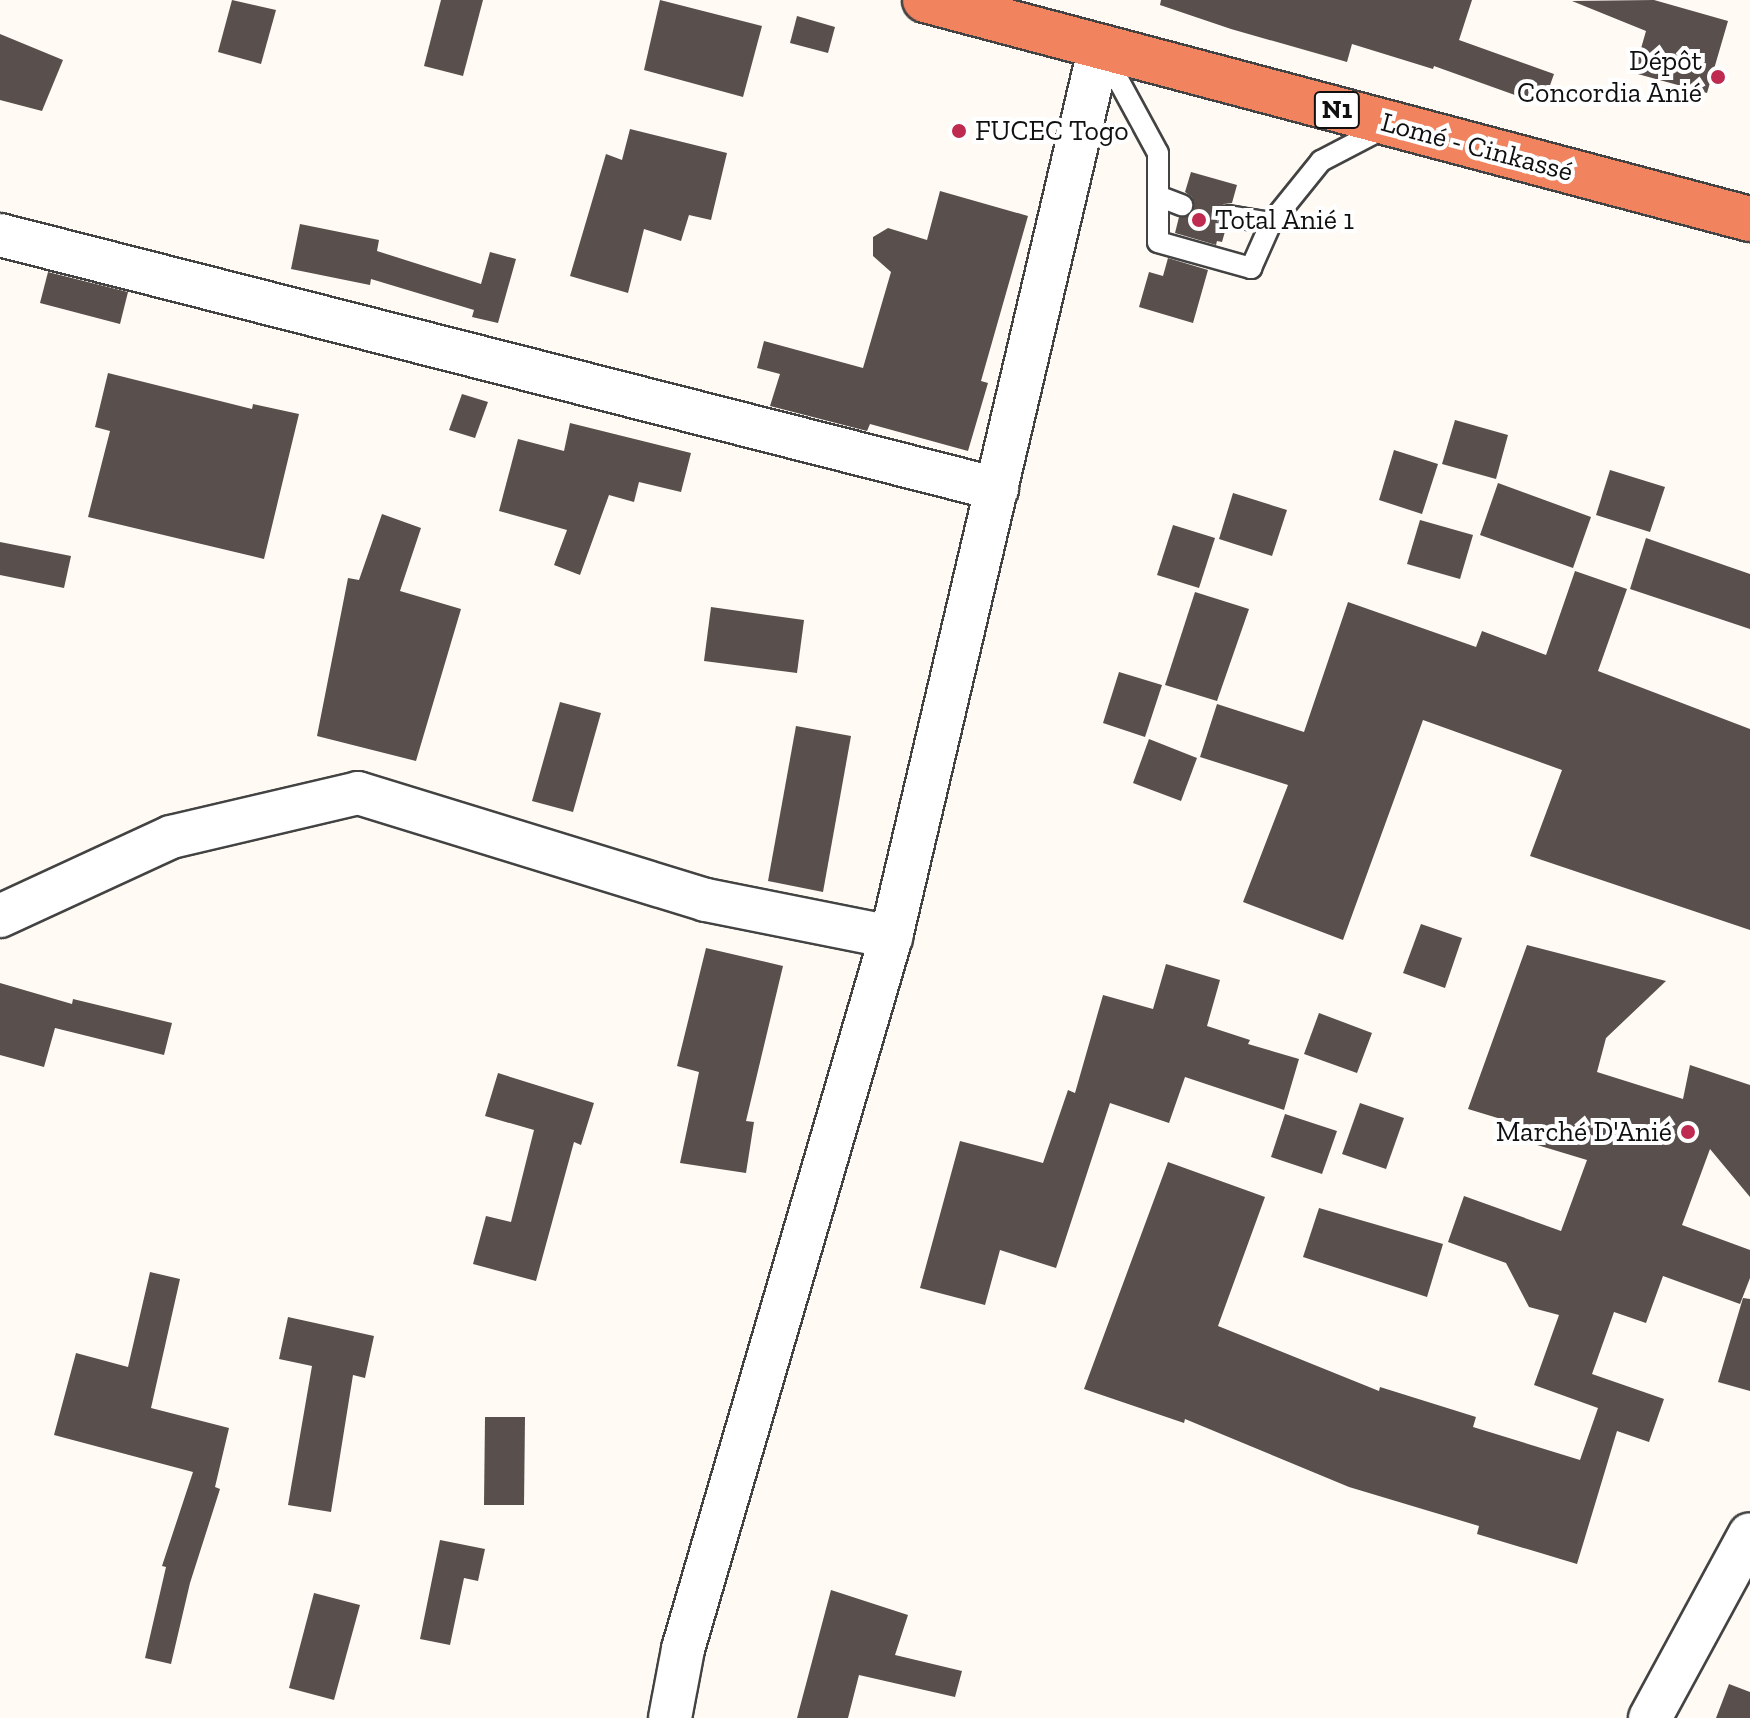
<!DOCTYPE html>
<meta charset="utf-8">
<style>
body{margin:0}
#map{position:relative;width:1750px;height:1718px;overflow:hidden;background:#fffaf3;font-family:"Zilla Slab",serif}
div>[style]{position:absolute}
[style*='--x']{left:calc(var(--x)*1px);top:calc(var(--y)*1px);width:calc(var(--w)*1px);rotate:calc(var(--a)*1deg)}
.building>*{inset:0;background:#594f4c}
.roads{filter:drop-shadow(2px 0 #434343) drop-shadow(-2px 0 #434343) drop-shadow(0 2px #434343) drop-shadow(0 -2px #434343)}
.lane>*{height:20px;margin:-10px;padding:0 10px;transform-origin:10px;border-radius:10px;background:#fff}
.street>*{height:42px;margin:-21px;padding:0 21px;transform-origin:21px;border-radius:21px;background:#fff}
.highway>*{height:44px;margin:-22px;padding:0 22px;transform-origin:22px;border-radius:22px;background:#f1835f}
.dots>*{width:22px;height:22px;translate:-50% -50%;box-sizing:border-box;border:4px solid #fff;border-radius:50%}
span{translate:-50% -50%;white-space:nowrap;text-align:center;line-height:1.15;-webkit-text-stroke:8px #fff;paint-order:stroke}
.shield-label span{padding:2px 6px;background:#fff;border:2px solid;border-radius:6px;-webkit-text-stroke-width:0}
.shield-label{font-size:26px;color:#101010;font-weight:700}
.poi-label{font-size:28px;color:#101010}
.right{translate:-100% -50%;text-align:right}
.left{translate:0 -50%;text-align:left}
.street-label{font-size:28px;color:#101010}
</style>
<div id="map">
<div class="building">
<i style="clip-path:polygon(232px 0,276px 10px,261px 64px,218px 52px)"></i>
<i style="clip-path:polygon(441px 0,483px 0,463px 76px,424px 66px)"></i>
<i style="clip-path:polygon(660px 0,762px 26px,743px 97px,644px 70px)"></i>
<i style="clip-path:polygon(1161px 0,1472px 0,1459px 40px,1554px 74px,1543px 105px,1434px 66px,1433px 69px,1352px 44px,1347px 62px,1231px 29px,1160px 5px)"></i>
<i style="clip-path:polygon(1654px 0,1728px 21px,1707px 93px,1634px 73px,1646px 31px,1572px 1px)"></i>
<i style="clip-path:polygon(797px 16px,835px 27px,828px 53px,790px 43px)"></i>
<i style="clip-path:polygon(0 34px,63px 60px,42px 111px,0 100px)"></i>
<i style="clip-path:polygon(630px 129px,727px 153px,711px 220px,689px 215px,681px 241px,644px 229px,628px 293px,570px 276px,606px 154px,622px 160px)"></i>
<i style="clip-path:polygon(1191px 172px,1237px 185px,1232px 203px,1224px 204px,1216px 213px,1217px 221px,1226px 228px,1222px 242px,1217px 241px,1216px 245px,1175px 233px,1179px 217px,1190px 215px,1194px 209px,1192px 197px,1185px 192px)"></i>
<i style="clip-path:polygon(940px 191px,1028px 216px,981px 381px,988px 383px,968px 451px,870px 424px,867px 431px,770px 406px,780px 374px,757px 368px,764px 341px,863px 368px,891px 272px,873px 256px,873px 237px,888px 228px,927px 240px)"></i>
<i style="clip-path:polygon(300px 224px,379px 240px,377px 251px,481px 284px,490px 252px,516px 259px,498px 323px,472px 317px,474px 310px,371px 279px,370px 285px,291px 269px)"></i>
<i style="clip-path:polygon(1168px 258px,1208px 270px,1193px 323px,1139px 307px,1149px 272px,1163px 276px)"></i>
<i style="clip-path:polygon(48px 272px,128px 292px,120px 324px,40px 303px)"></i>
<i style="clip-path:polygon(108px 373px,252px 409px,253px 404px,299px 414px,264px 559px,88px 517px,110px 431px,95px 427px)"></i>
<i style="clip-path:polygon(462px 394px,488px 402px,475px 438px,449px 430px)"></i>
<i style="clip-path:polygon(1455px 420px,1508px 435px,1496px 479px,1442px 464px)"></i>
<i style="clip-path:polygon(570px 423px,691px 453px,681px 492px,639px 482px,634px 502px,609px 495px,580px 575px,554px 565px,567px 530px,499px 511px,518px 439px,564px 451px)"></i>
<i style="clip-path:polygon(1394px 450px,1438px 464px,1422px 514px,1379px 500px)"></i>
<i style="clip-path:polygon(1610px 470px,1665px 487px,1650px 532px,1596px 515px)"></i>
<i style="clip-path:polygon(1498px 483px,1591px 517px,1573px 568px,1480px 535px)"></i>
<i style="clip-path:polygon(1233px 493px,1287px 510px,1272px 556px,1219px 539px)"></i>
<i style="clip-path:polygon(382px 514px,421px 528px,400px 591px,461px 609px,416px 761px,317px 736px,348px 578px,359px 580px)"></i>
<i style="clip-path:polygon(1420px 520px,1473px 535px,1460px 579px,1407px 564px)"></i>
<i style="clip-path:polygon(1173px 525px,1215px 538px,1199px 588px,1157px 575px)"></i>
<i style="clip-path:polygon(1646px 538px,1750px 574px,1750px 629px,1630px 589px)"></i>
<i style="clip-path:polygon(0 542px,71px 556px,64px 588px,0 575px)"></i>
<i style="clip-path:polygon(1575px 571px,1627px 589px,1598px 671px,1750px 729px,1750px 930px,1530px 856px,1562px 770px,1423px 720px,1343px 940px,1243px 902px,1288px 785px,1200px 757px,1217px 704px,1304px 732px,1348px 602px,1476px 647px,1482px 631px,1546px 655px)"></i>
<i style="clip-path:polygon(1195px 592px,1249px 609px,1217px 701px,1165px 685px)"></i>
<i style="clip-path:polygon(711px 607px,804px 620px,797px 673px,704px 661px)"></i>
<i style="clip-path:polygon(1119px 672px,1162px 685px,1145px 737px,1103px 723px)"></i>
<i style="clip-path:polygon(560px 702px,601px 713px,573px 812px,532px 801px)"></i>
<i style="clip-path:polygon(796px 726px,851px 736px,823px 892px,768px 881px)"></i>
<i style="clip-path:polygon(1149px 739px,1197px 758px,1181px 801px,1133px 783px)"></i>
<i style="clip-path:polygon(1421px 924px,1462px 938px,1445px 988px,1403px 973px)"></i>
<i style="clip-path:polygon(1527px 945px,1666px 981px,1606px 1038px,1597px 1072px,1683px 1099px,1690px 1065px,1750px 1085px,1750px 1197px,1710px 1149px,1682px 1225px,1750px 1250px,1750px 1278px,1740px 1304px,1663px 1276px,1646px 1323px,1614px 1312px,1592px 1374px,1664px 1399px,1649px 1442px,1617px 1431px,1577px 1564px,1477px 1534px,1479px 1526px,1349px 1487px,1185px 1419px,1184px 1423px,1084px 1389px,1168px 1162px,1265px 1197px,1218px 1326px,1379px 1391px,1380px 1387px,1476px 1417px,1473px 1427px,1580px 1460px,1598px 1408px,1534px 1385px,1559px 1315px,1529px 1307px,1506px 1263px,1448px 1242px,1464px 1196px,1561px 1231px,1587px 1160px,1521px 1140px,1524px 1126px,1468px 1109px)"></i>
<i style="clip-path:polygon(706px 948px,783px 966px,746px 1121px,754px 1122px,746px 1173px,680px 1163px,699px 1072px,677px 1066px)"></i>
<i style="clip-path:polygon(1166px 964px,1220px 980px,1207px 1026px,1250px 1040px,1248px 1044px,1299px 1059px,1284px 1110px,1185px 1077px,1169px 1123px,1110px 1103px,1056px 1268px,1000px 1250px,985px 1305px,920px 1288px,960px 1141px,1043px 1163px,1068px 1090px,1075px 1093px,1103px 995px,1153px 1009px)"></i>
<i style="clip-path:polygon(0 983px,72px 1004px,73px 999px,172px 1023px,164px 1055px,55px 1028px,44px 1067px,0 1055px)"></i>
<i style="clip-path:polygon(1319px 1013px,1372px 1033px,1357px 1073px,1304px 1054px)"></i>
<i style="clip-path:polygon(498px 1073px,594px 1103px,581px 1145px,574px 1142px,536px 1281px,473px 1264px,486px 1216px,511px 1222px,534px 1130px,485px 1116px)"></i>
<i style="clip-path:polygon(1360px 1103px,1404px 1118px,1386px 1169px,1342px 1154px)"></i>
<i style="clip-path:polygon(1285px 1114px,1337px 1131px,1322px 1174px,1271px 1157px)"></i>
<i style="clip-path:polygon(1319px 1208px,1443px 1244px,1427px 1297px,1303px 1257px)"></i>
<i style="clip-path:polygon(150px 1272px,180px 1279px,151px 1408px,229px 1428px,215px 1487px,220px 1489px,190px 1583px,171px 1664px,145px 1658px,166px 1567px,162px 1566px,193px 1472px,54px 1435px,76px 1353px,128px 1367px)"></i>
<i style="clip-path:polygon(1743px 1298px,1750px 1299px,1750px 1391px,1718px 1382px)"></i>
<i style="clip-path:polygon(288px 1317px,374px 1336px,365px 1378px,353px 1375px,331px 1512px,288px 1505px,312px 1366px,279px 1359px)"></i>
<i style="clip-path:polygon(485px 1417px,525px 1417px,524px 1505px,484px 1505px)"></i>
<i style="clip-path:polygon(440px 1540px,485px 1549px,478px 1581px,464px 1578px,450px 1645px,420px 1639px)"></i>
<i style="clip-path:polygon(831px 1590px,908px 1615px,895px 1655px,962px 1671px,955px 1697px,859px 1675px,848px 1718px,797px 1718px)"></i>
<i style="clip-path:polygon(314px 1593px,360px 1605px,334px 1700px,289px 1688px)"></i>
<i style="clip-path:polygon(1729px 1684px,1750px 1692px,1750px 1718px,1716px 1718px)"></i>
</div>
<div class="roads">
<div class="lane">
<i style="--x:1102;--y:50;--w:117;--a:61.5"></i>
<i style="--x:1158;--y:153;--w:89;--a:90"></i>
<i style="--x:1158;--y:242;--w:97;--a:15.6"></i>
<i style="--x:1251;--y:268;--w:49;--a:-66"></i>
<i style="--x:1271;--y:223;--w:80;--a:-51.1"></i>
<i style="--x:1321;--y:161;--w:73;--a:-27.6"></i>
<i style="--x:1158;--y:196;--w:26;--a:21"></i>
<i style="--x:1229;--y:216;--w:43;--a:9.5"></i>
</div>
<div class="street">
<i style="--x:0;--y:235;--w:1029;--a:14.29"></i>
<i style="--x:0;--y:916;--w:188;--a:-24.8"></i>
<i style="--x:171;--y:837;--w:192;--a:-13.2"></i>
<i style="--x:358;--y:793;--w:364;--a:17.1"></i>
<i style="--x:706;--y:900;--w:189;--a:11.3"></i>
<i style="--x:670;--y:1718;--w:70;--a:-79.3"></i>
<i style="--x:683;--y:1649;--w:742;--a:-73.72"></i>
<i style="--x:891;--y:937;--w:915;--a:-76.8"></i>
<i style="--x:1650;--y:1718;--w:209;--a:-61.5"></i>
</div>
<div class="highway">
<i style="--x:925;--y:0;--w:854;--a:14.87"></i>
</div>
</div>
<div class="dots">
<i style="left:1718px;top:77px;background:#be2a50"></i>
<i style="left:959px;top:131px;background:#be2a50"></i>
<i style="left:1199px;top:220px;background:#be2a50"></i>
<i style="left:1688px;top:1132px;background:#be2a50"></i>
</div>
<div class="shield-label">
<span style="left:1337px;top:110px">N1</span>
</div>
<div class="poi-label">
<span class="right" style="left:1702px;top:77px">Dépôt<br>Concordia Anié</span>
<span class="left" style="left:975px;top:131px">FUCEC Togo</span>
<span class="left" style="left:1215px;top:220px">Total Anié 1</span>
<span class="right" style="left:1672px;top:1132px">Marché D'Anié</span>
</div>
<div class="street-label">
<span style="left:1477px;top:147px;rotate:15deg">Lomé - Cinkassé</span>
</div>
</div>
